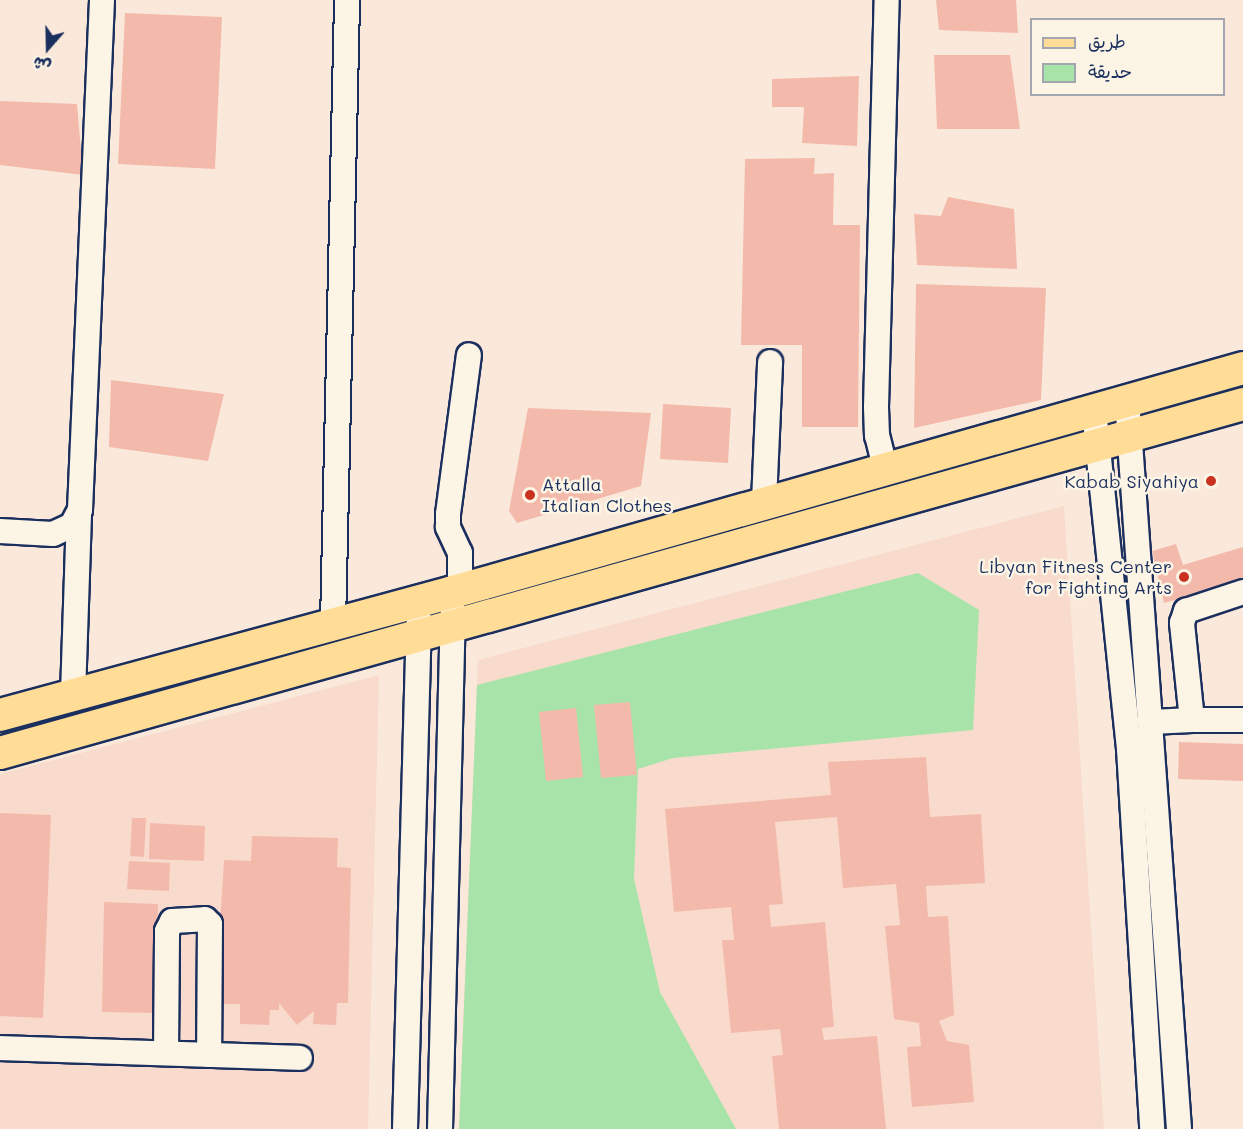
<!DOCTYPE html>
<meta charset="utf-8">
<style>
body{margin:0}
#map{position:relative;width:1243px;height:1129px;overflow:hidden;background:#fae9da;font-family:Mali,"Playpen Sans Arabic",sans-serif}
div>[style]{position:absolute}
[style*='--x']{left:calc(var(--x)*1px);top:calc(var(--y)*1px);width:calc(var(--w)*1px);rotate:calc(var(--a)*1deg)}
.built>*{inset:0;background:#f8dbcc}
.green>*{inset:0;background:#a8e4a9}
.building>*{inset:0;background:#f3baac}
.roads{filter:drop-shadow(2px 0 #1b2f5e) drop-shadow(-2px 0 #1b2f5e) drop-shadow(0 2px #1b2f5e) drop-shadow(0 -2px #1b2f5e)}
.minor>*{height:24px;margin:-12px;padding:0 12px;transform-origin:12px;border-radius:12px;background:#fcf5e5}
.major>*{height:32px;margin:-16px;padding:0 16px;transform-origin:16px;border-radius:16px;background:#ffdd96}
.dots>*{width:16px;height:16px;translate:-50% -50%;box-sizing:border-box;border:3px solid #fcf5e5;border-radius:50%}
span{translate:-50% -50%;white-space:nowrap;text-align:center;line-height:1.15;-webkit-text-stroke:5px #fcf5e5;paint-order:stroke}
.poi-label{font-size:18px;color:#1b2f5e}
.right{translate:-100% -50%;text-align:right}
.left{translate:0 -50%;text-align:left}
.legend{position:absolute;left:1030px;top:18px;width:195px;height:78px;box-sizing:border-box;background:#fcf5e5;border:2px solid #a2a6af;margin:0;padding:8px 10px;list-style:none;font-size:18px;color:#1b2f5e}
.legend li{display:flex;align-items:center;gap:12px;height:30px}
.legend b{width:30px;border:2px solid #a2a6af}
.north{position:absolute;left:18px;top:18px;width:60px;height:60px;-webkit-text-stroke:4px #fcf5e5;paint-order:stroke;rotate:200deg;font-size:16px;font-weight:700;line-height:24px;text-align:center;color:#1b2f5e}
.north::after{content:'';display:block;margin:auto;width:21px;height:27px;background:#1b2f5e;clip-path:polygon(50% 0,100% 100%,50% 72%,0 100%)}
</style>
<div id="map">
<div class="built">
<i style="clip-path:polygon(1064px 506px,1104px 1129px,459px 1129px,478px 660px)"></i>
<i style="clip-path:polygon(379px 675px,368px 1129px,0 1129px,0 774px)"></i>
</div>
<div class="green">
<i style="clip-path:polygon(918px 573px,979px 610px,973px 730px,673px 758px,638px 769px,634px 879px,660px 992px,736px 1129px,459px 1129px,477px 685px)"></i>
</div>
<div class="building">
<i style="clip-path:polygon(936px 0,1016px 0,1018px 33px,939px 30px)"></i>
<i style="clip-path:polygon(125px 13px,222px 17px,215px 169px,118px 164px)"></i>
<i style="clip-path:polygon(934px 55px,1010px 55px,1020px 129px,937px 129px)"></i>
<i style="clip-path:polygon(859px 76px,857px 146px,802px 143px,804px 107px,772px 107px,772px 79px)"></i>
<i style="clip-path:polygon(0 101px,77px 104px,83px 175px,0 165px)"></i>
<i style="clip-path:polygon(815px 158px,814px 174px,834px 173px,833px 225px,860px 225px,858px 427px,802px 427px,802px 345px,741px 345px,745px 159px)"></i>
<i style="clip-path:polygon(948px 197px,1014px 209px,1017px 269px,917px 265px,914px 214px,941px 216px)"></i>
<i style="clip-path:polygon(916px 284px,1046px 288px,1041px 400px,914px 428px)"></i>
<i style="clip-path:polygon(111px 380px,224px 394px,208px 461px,109px 447px)"></i>
<i style="clip-path:polygon(663px 404px,731px 408px,728px 463px,660px 459px)"></i>
<i style="clip-path:polygon(528px 408px,651px 413px,641px 486px,517px 523px,509px 511px)"></i>
<i style="clip-path:polygon(1176px 544px,1183px 565px,1243px 547px,1243px 582px,1164px 603px,1152px 551px)"></i>
<i style="clip-path:polygon(630px 702px,637px 775px,601px 778px,594px 705px)"></i>
<i style="clip-path:polygon(576px 708px,583px 777px,546px 781px,539px 712px)"></i>
<i style="clip-path:polygon(1179px 742px,1243px 744px,1243px 781px,1178px 779px)"></i>
<i style="clip-path:polygon(926px 757px,930px 817px,981px 814px,985px 883px,926px 886px,928px 917px,948px 916px,954px 1015px,939px 1021px,947px 1041px,969px 1045px,974px 1102px,912px 1107px,907px 1047px,921px 1046px,919px 1023px,894px 1019px,885px 926px,900px 925px,896px 884px,843px 888px,837px 817px,775px 822px,783px 904px,769px 905px,771px 927px,825px 922px,834px 1027px,822px 1028px,824px 1040px,877px 1036px,886px 1129px,779px 1129px,772px 1056px,783px 1055px,780px 1029px,731px 1033px,722px 940px,734px 940px,731px 907px,674px 912px,665px 809px,831px 795px,828px 762px)"></i>
<i style="clip-path:polygon(0 813px,51px 815px,43px 1018px,0 1016px)"></i>
<i style="clip-path:polygon(132px 818px,146px 818px,144px 857px,130px 856px)"></i>
<i style="clip-path:polygon(150px 823px,205px 826px,204px 861px,149px 859px)"></i>
<i style="clip-path:polygon(252px 836px,338px 838px,337px 867px,351px 868px,348px 1003px,337px 1003px,336px 1025px,313px 1024px,314px 1011px,297px 1025px,279px 1003px,279px 1010px,270px 1010px,269px 1025px,240px 1024px,240px 1004px,215px 1004px,224px 860px,251px 861px)"></i>
<i style="clip-path:polygon(129px 861px,170px 863px,169px 891px,127px 889px)"></i>
<i style="clip-path:polygon(104px 902px,158px 904px,156px 1013px,102px 1012px)"></i>
</div>
<div class="roads">
<div class="minor">
<i style="--x:1127;--y:400;--w:731;--a:85.92"></i>
<i style="--x:1094;--y:410;--w:341;--a:84.1"></i>
<i style="--x:1129;--y:749;--w:381;--a:86.5"></i>
<i style="--x:885;--y:467;--w:32;--a:-104"></i>
<i style="--x:877;--y:436;--w:29;--a:-92"></i>
<i style="--x:876;--y:407;--w:407;--a:-88.5"></i>
<i style="--x:764;--y:502;--w:140;--a:-87.5"></i>
<i style="--x:0;--y:531;--w:53;--a:3.2"></i>
<i style="--x:53;--y:534;--w:21;--a:-25"></i>
<i style="--x:72;--y:525;--w:17;--a:-62"></i>
<i style="--x:80;--y:510;--w:510;--a:-87.53"></i>
<i style="--x:460;--y:590;--w:37;--a:-90"></i>
<i style="--x:460;--y:553;--w:29;--a:-115"></i>
<i style="--x:448;--y:527;--w:13;--a:-90"></i>
<i style="--x:448;--y:514;--w:160;--a:-82.5"></i>
<i style="--x:333;--y:624;--w:624;--a:-88.71"></i>
<i style="--x:73;--y:695;--w:182;--a:-88.1"></i>
<i style="--x:1192;--y:720;--w:51;--a:0"></i>
<i style="--x:1151;--y:722;--w:41;--a:-2.8"></i>
<i style="--x:1192;--y:720;--w:98;--a:-95.9"></i>
<i style="--x:1182;--y:623;--w:13;--a:-72"></i>
<i style="--x:1186;--y:611;--w:60;--a:-18.4"></i>
<i style="--x:0;--y:1048;--w:300;--a:1.9"></i>
<i style="--x:166;--y:1053;--w:122;--a:-89.5"></i>
<i style="--x:167;--y:931;--w:11;--a:-63"></i>
<i style="--x:172;--y:921;--w:33;--a:-3"></i>
<i style="--x:205;--y:919;--w:7;--a:45"></i>
<i style="--x:210;--y:924;--w:131;--a:90.4"></i>
<i style="--x:405;--y:1129;--w:510;--a:-88.43"></i>
<i style="--x:440;--y:1129;--w:519;--a:-88.57"></i>
</div>
<div class="major">
<i style="--x:0;--y:715;--w:469;--a:-15.2"></i>
<i style="--x:453;--y:592;--w:821;--a:-15.83"></i>
<i style="--x:0;--y:753;--w:1291;--a:-15.68"></i>
</div>
</div>
<div class="dots">
<i style="left:1211px;top:481px;background:#c8321e"></i>
<i style="left:530px;top:495px;background:#c8321e"></i>
<i style="left:1184px;top:577px;background:#c8321e"></i>
</div>
<div class="poi-label">
<span class="right" style="left:1199px;top:481px">Kabab Siyahiya</span>
<span class="left" style="left:542px;top:495px">Attalla<br>Italian Clothes</span>
<span class="right" style="left:1172px;top:577px">Libyan Fitness Center<br>for Fighting Arts</span>
</div>
<ul class="legend">
<li><b style="height:8px;background:#ffdd96"></b>طريق</li>
<li><b style="height:16px;background:#a8e4a9"></b>حديقة</li>
</ul>
<div class="north">ش</div>
</div>
